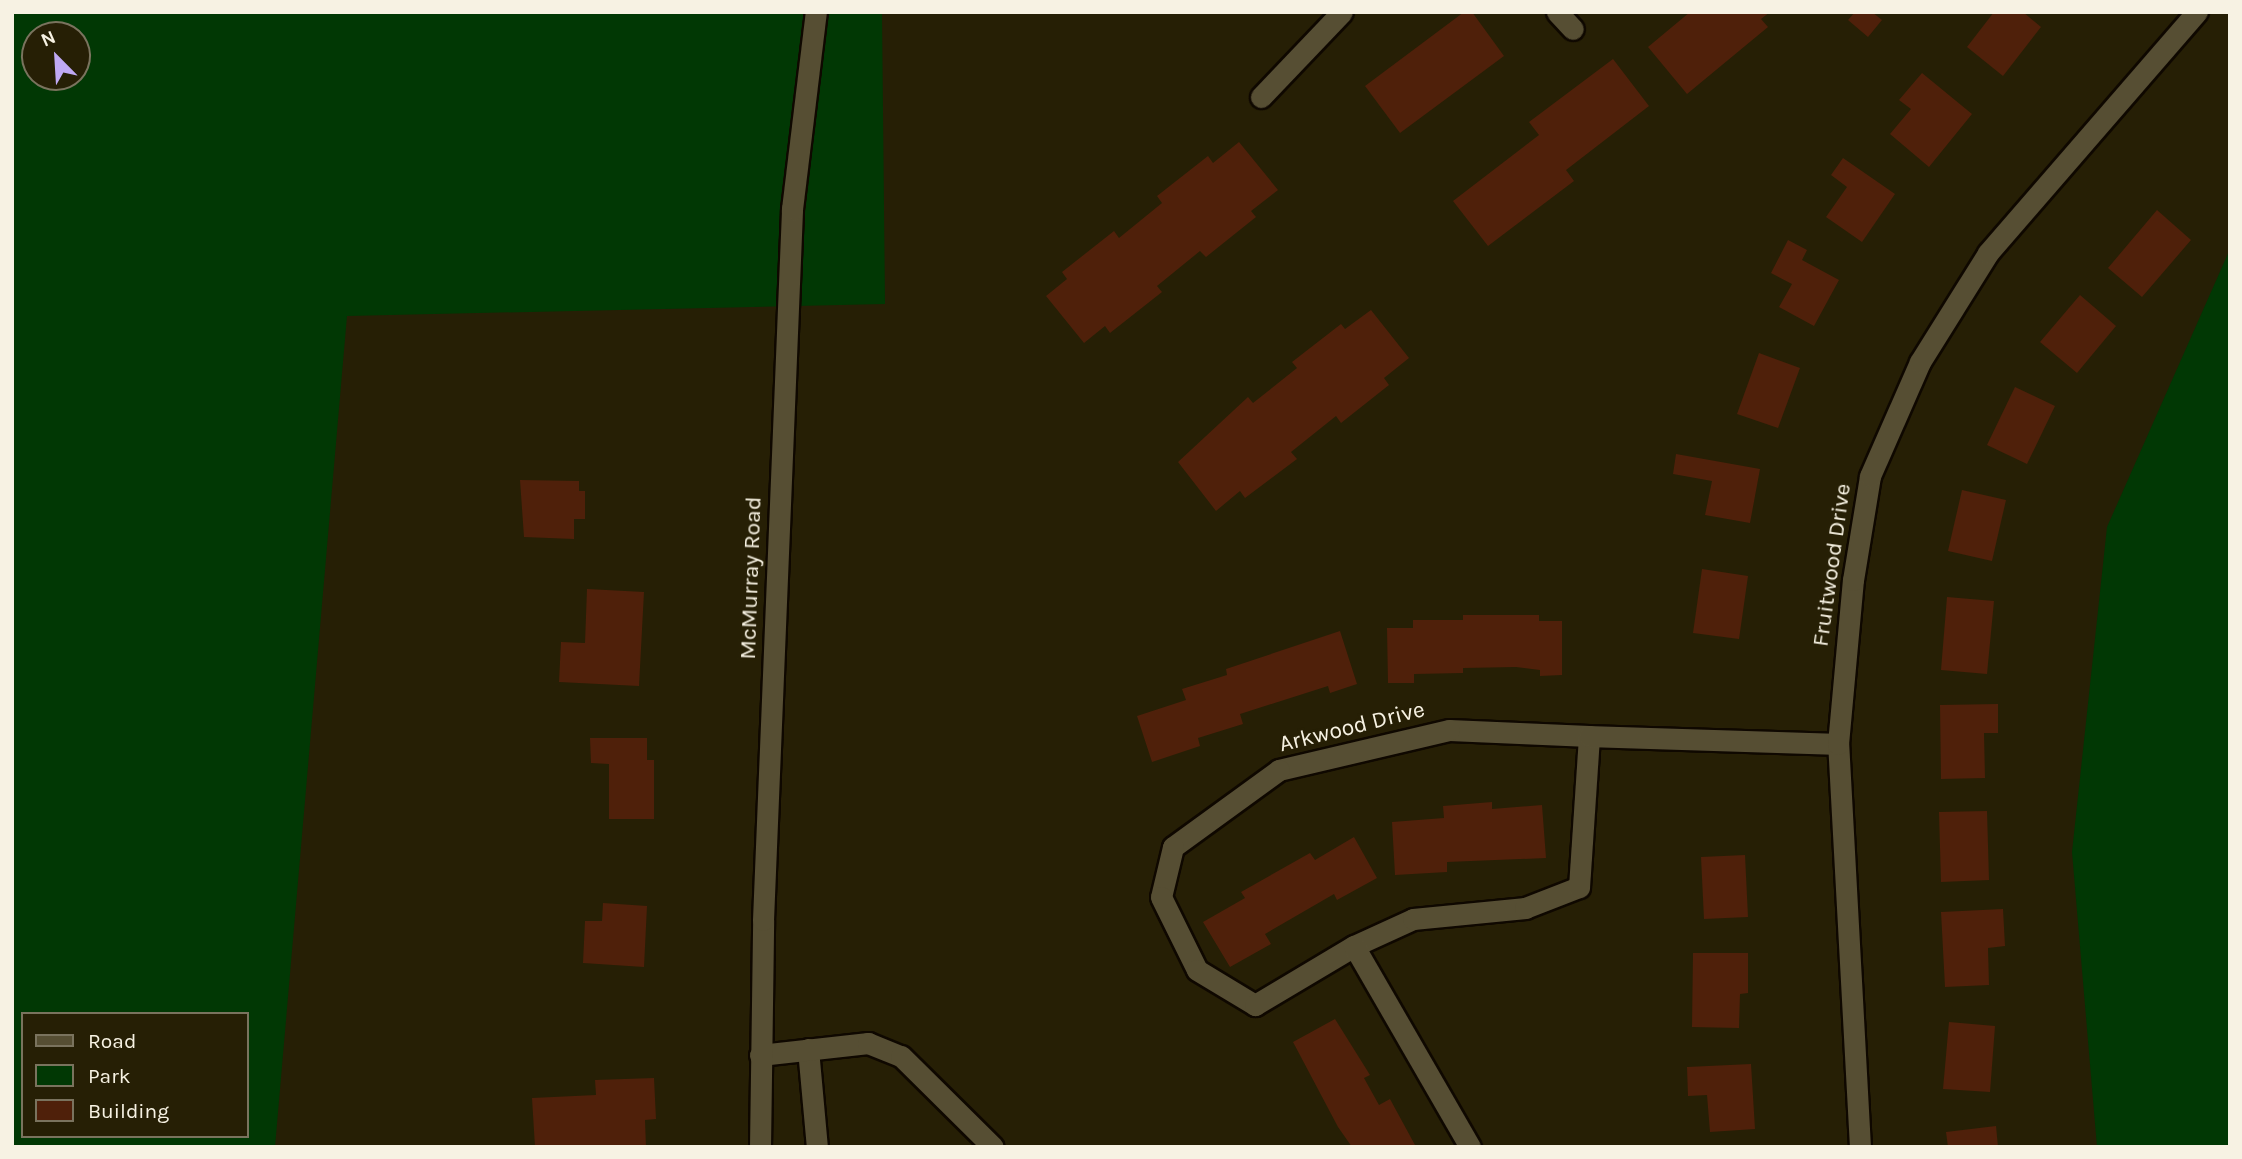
<!DOCTYPE html>
<style>
body{margin:0}
#map{position:relative;width:2242px;height:1159px;overflow:hidden;background:#261f05;font-family:Karla,sans-serif}
div>[style]{position:absolute}
[style*='--x']{left:calc(var(--x)*1px);top:calc(var(--y)*1px);width:calc(var(--w)*1px);rotate:calc(var(--a)*1deg)}
.green>*{inset:0;background:#013804}
.building>*{inset:0;background:#4f200a}
.roads{filter:drop-shadow(2px 0 #0f0800) drop-shadow(-2px 0 #0f0800) drop-shadow(0 2px #0f0800) drop-shadow(0 -2px #0f0800)}
.minor>*{height:21px;margin:-10.5px;padding:0 10.5px;transform-origin:10.5px;border-radius:10.5px;background:#564e33}
span{translate:-50% -50%;white-space:nowrap;text-align:center;line-height:1.15;-webkit-text-stroke:5px #261f05;paint-order:stroke}
.street-label{font-size:23px;color:#f7f2e3}
.frame{position:absolute;inset:0;border:14px solid #f7f2e3;pointer-events:none}
.legend{position:absolute;left:21px;top:1012px;width:228px;height:126px;box-sizing:border-box;background:#261f05;border:2px solid #7a735e;margin:0;padding:9px 12px;list-style:none;font-size:21px;color:#f7f2e3}
.legend li{display:flex;align-items:center;gap:14px;height:35px}
.legend b{width:35px;border:2px solid #7a735e}
.north{position:absolute;left:21px;top:21px;width:70px;height:70px;box-sizing:border-box;background:#261f05;border:2px solid #7a735e;border-radius:50%;rotate:336deg;font-size:19px;font-weight:700;line-height:28px;text-align:center;color:#f7f2e3}
.north::after{content:'';display:block;margin:auto;width:24px;height:32px;background:#bfa9f4;clip-path:polygon(50% 0,100% 100%,50% 72%,0 100%)}
</style>
<div id="map">
<div class="green">
<i style="clip-path:polygon(evenodd,12px 12px,882px 12px,885px 304px,347px 316px,275px 1147px,12px 1147px,12px 12px,35px 35px,77px 35px,77px 77px,35px 77px,35px 35px,12px 12px,23px 1014px,247px 1014px,247px 1136px,23px 1136px,23px 1014px)"></i>
<i style="clip-path:polygon(2230px 249px,2230px 1147px,2097px 1147px,2072px 852px,2107px 527px)"></i>
</div>
<div class="building">
<i style="clip-path:polygon(1464px 12px,1472px 12px,1504px 56px,1400px 133px,1365px 86px)"></i>
<i style="clip-path:polygon(1690px 12px,1770px 12px,1761px 19px,1768px 27px,1687px 94px,1648px 47px)"></i>
<i style="clip-path:polygon(1855px 12px,1872px 12px,1882px 20px,1868px 37px,1848px 20px)"></i>
<i style="clip-path:polygon(1994px 12px,2023px 12px,2041px 27px,2003px 76px,1967px 47px)"></i>
<i style="clip-path:polygon(1613px 59px,1649px 106px,1566px 170px,1574px 181px,1488px 246px,1453px 201px,1539px 135px,1529px 122px)"></i>
<i style="clip-path:polygon(1922px 73px,1972px 114px,1929px 167px,1890px 134px,1911px 109px,1899px 100px)"></i>
<i style="clip-path:polygon(1239px 142px,1278px 190px,1251px 211px,1256px 217px,1206px 257px,1200px 251px,1157px 286px,1162px 292px,1110px 333px,1105px 326px,1084px 343px,1046px 296px,1067px 279px,1062px 272px,1114px 231px,1119px 238px,1162px 203px,1157px 196px,1208px 156px,1213px 163px)"></i>
<i style="clip-path:polygon(1843px 158px,1895px 194px,1862px 242px,1826px 217px,1847px 187px,1831px 175px)"></i>
<i style="clip-path:polygon(2157px 210px,2191px 240px,2142px 297px,2108px 268px)"></i>
<i style="clip-path:polygon(1788px 240px,1807px 250px,1802px 260px,1839px 280px,1814px 326px,1779px 307px,1792px 284px,1771px 273px)"></i>
<i style="clip-path:polygon(2080px 295px,2116px 326px,2077px 373px,2040px 342px)"></i>
<i style="clip-path:polygon(1371px 310px,1409px 358px,1384px 378px,1389px 385px,1341px 423px,1336px 416px,1291px 452px,1297px 459px,1245px 498px,1240px 491px,1216px 511px,1178px 462px,1248px 397px,1253px 403px,1297px 368px,1292px 362px,1341px 324px,1345px 329px)"></i>
<i style="clip-path:polygon(1759px 353px,1800px 368px,1778px 428px,1737px 414px)"></i>
<i style="clip-path:polygon(2015px 387px,2055px 406px,2027px 464px,1987px 445px)"></i>
<i style="clip-path:polygon(1676px 454px,1760px 469px,1750px 523px,1705px 515px,1712px 481px,1673px 474px)"></i>
<i style="clip-path:polygon(520px 480px,579px 481px,579px 491px,585px 491px,585px 519px,574px 519px,574px 539px,524px 537px)"></i>
<i style="clip-path:polygon(1962px 490px,2006px 500px,1992px 561px,1948px 551px)"></i>
<i style="clip-path:polygon(1702px 569px,1748px 576px,1739px 639px,1693px 633px)"></i>
<i style="clip-path:polygon(587px 589px,644px 592px,639px 686px,559px 682px,561px 642px,585px 643px)"></i>
<i style="clip-path:polygon(1947px 597px,1994px 601px,1987px 674px,1941px 670px)"></i>
<i style="clip-path:polygon(1463px 615px,1539px 615px,1539px 621px,1562px 621px,1562px 675px,1540px 676px,1540px 670px,1516px 667px,1463px 668px,1463px 673px,1414px 674px,1414px 683px,1388px 683px,1387px 628px,1413px 628px,1413px 620px,1463px 620px)"></i>
<i style="clip-path:polygon(1340px 631px,1357px 684px,1330px 693px,1328px 686px,1240px 714px,1243px 724px,1198px 738px,1200px 746px,1152px 762px,1137px 716px,1186px 700px,1182px 689px,1227px 675px,1226px 669px)"></i>
<i style="clip-path:polygon(1998px 704px,1998px 733px,1984px 733px,1985px 778px,1941px 779px,1940px 705px)"></i>
<i style="clip-path:polygon(590px 738px,647px 738px,647px 760px,654px 760px,654px 819px,609px 819px,609px 764px,591px 763px)"></i>
<i style="clip-path:polygon(1492px 802px,1492px 809px,1542px 805px,1546px 858px,1447px 862px,1447px 872px,1395px 875px,1392px 822px,1444px 818px,1443px 806px)"></i>
<i style="clip-path:polygon(1987px 811px,1989px 880px,1941px 882px,1939px 812px)"></i>
<i style="clip-path:polygon(1354px 837px,1377px 878px,1337px 900px,1334px 894px,1265px 934px,1271px 944px,1230px 967px,1203px 922px,1245px 898px,1241px 892px,1310px 853px,1315px 860px)"></i>
<i style="clip-path:polygon(1745px 855px,1748px 917px,1704px 919px,1701px 857px)"></i>
<i style="clip-path:polygon(603px 903px,647px 906px,644px 967px,583px 963px,585px 921px,602px 921px)"></i>
<i style="clip-path:polygon(2003px 909px,2005px 946px,1988px 948px,1989px 985px,1945px 987px,1941px 912px)"></i>
<i style="clip-path:polygon(1693px 953px,1748px 953px,1748px 993px,1740px 994px,1739px 1028px,1692px 1027px)"></i>
<i style="clip-path:polygon(1335px 1019px,1370px 1075px,1364px 1078px,1379px 1105px,1390px 1099px,1415px 1145px,1352px 1147px,1338px 1127px,1293px 1042px)"></i>
<i style="clip-path:polygon(1949px 1022px,1995px 1026px,1990px 1092px,1943px 1089px)"></i>
<i style="clip-path:polygon(1751px 1064px,1755px 1129px,1710px 1132px,1707px 1095px,1688px 1096px,1687px 1067px)"></i>
<i style="clip-path:polygon(654px 1078px,656px 1119px,645px 1120px,646px 1147px,535px 1147px,532px 1098px,596px 1095px,595px 1080px)"></i>
<i style="clip-path:polygon(1996px 1126px,1998px 1147px,1948px 1147px,1946px 1132px)"></i>
</div>
<div class="roads">
<div class="minor">
<i style="--x:1557;--y:12;--w:23;--a:47"></i>
<i style="--x:1261;--y:97;--w:117;--a:-46.4"></i>
<i style="--x:1589;--y:736;--w:140;--a:-177.5"></i>
<i style="--x:1449;--y:730;--w:175;--a:166.8"></i>
<i style="--x:1279;--y:770;--w:131;--a:144"></i>
<i style="--x:1173;--y:847;--w:51;--a:103.5"></i>
<i style="--x:1161;--y:897;--w:81;--a:63.7"></i>
<i style="--x:1197;--y:970;--w:68;--a:31.1"></i>
<i style="--x:1255;--y:1005;--w:115;--a:-30.8"></i>
<i style="--x:1354;--y:946;--w:65;--a:-24.6"></i>
<i style="--x:1413;--y:919;--w:113;--a:-5.6"></i>
<i style="--x:1525;--y:908;--w:58;--a:-21.3"></i>
<i style="--x:1579;--y:887;--w:151;--a:-86.2"></i>
<i style="--x:1589;--y:736;--w:249;--a:1.8"></i>
<i style="--x:1354;--y:946;--w:232;--a:60"></i>
<i style="--x:808;--y:1049;--w:98;--a:84.8"></i>
<i style="--x:760;--y:1055;--w:109;--a:-6.3"></i>
<i style="--x:868;--y:1043;--w:35;--a:22"></i>
<i style="--x:901;--y:1056;--w:129;--a:44.7"></i>
<i style="--x:760;--y:1147;--w:227;--a:-89.2"></i>
<i style="--x:763;--y:920;--w:712;--a:-87.66"></i>
<i style="--x:792;--y:209;--w:198;--a:-83.1"></i>
<i style="--x:1860;--y:1147;--w:404;--a:-93.1"></i>
<i style="--x:1838;--y:744;--w:165;--a:-84.8"></i>
<i style="--x:1853;--y:580;--w:105;--a:-80.7"></i>
<i style="--x:1870;--y:476;--w:124;--a:-66.3"></i>
<i style="--x:1920;--y:362;--w:128;--a:-58"></i>
<i style="--x:1988;--y:253;--w:319;--a:-49.1"></i>
</div>
</div>
<div class="street-label">
<span style="left:1832px;top:565px;rotate:-82deg">Fruitwood Drive</span>
<span style="left:751px;top:578px;rotate:-88deg">McMurray Road</span>
<span style="left:1352px;top:727px;rotate:-14deg">Arkwood Drive</span>
</div>
<div class="frame"></div>
<ul class="legend">
<li><b style="height:9px;background:#564e33"></b>Road</li>
<li><b style="height:19px;background:#013804"></b>Park</li>
<li><b style="height:19px;background:#4f200a"></b>Building</li>
</ul>
<div class="north">N</div>
</div>
